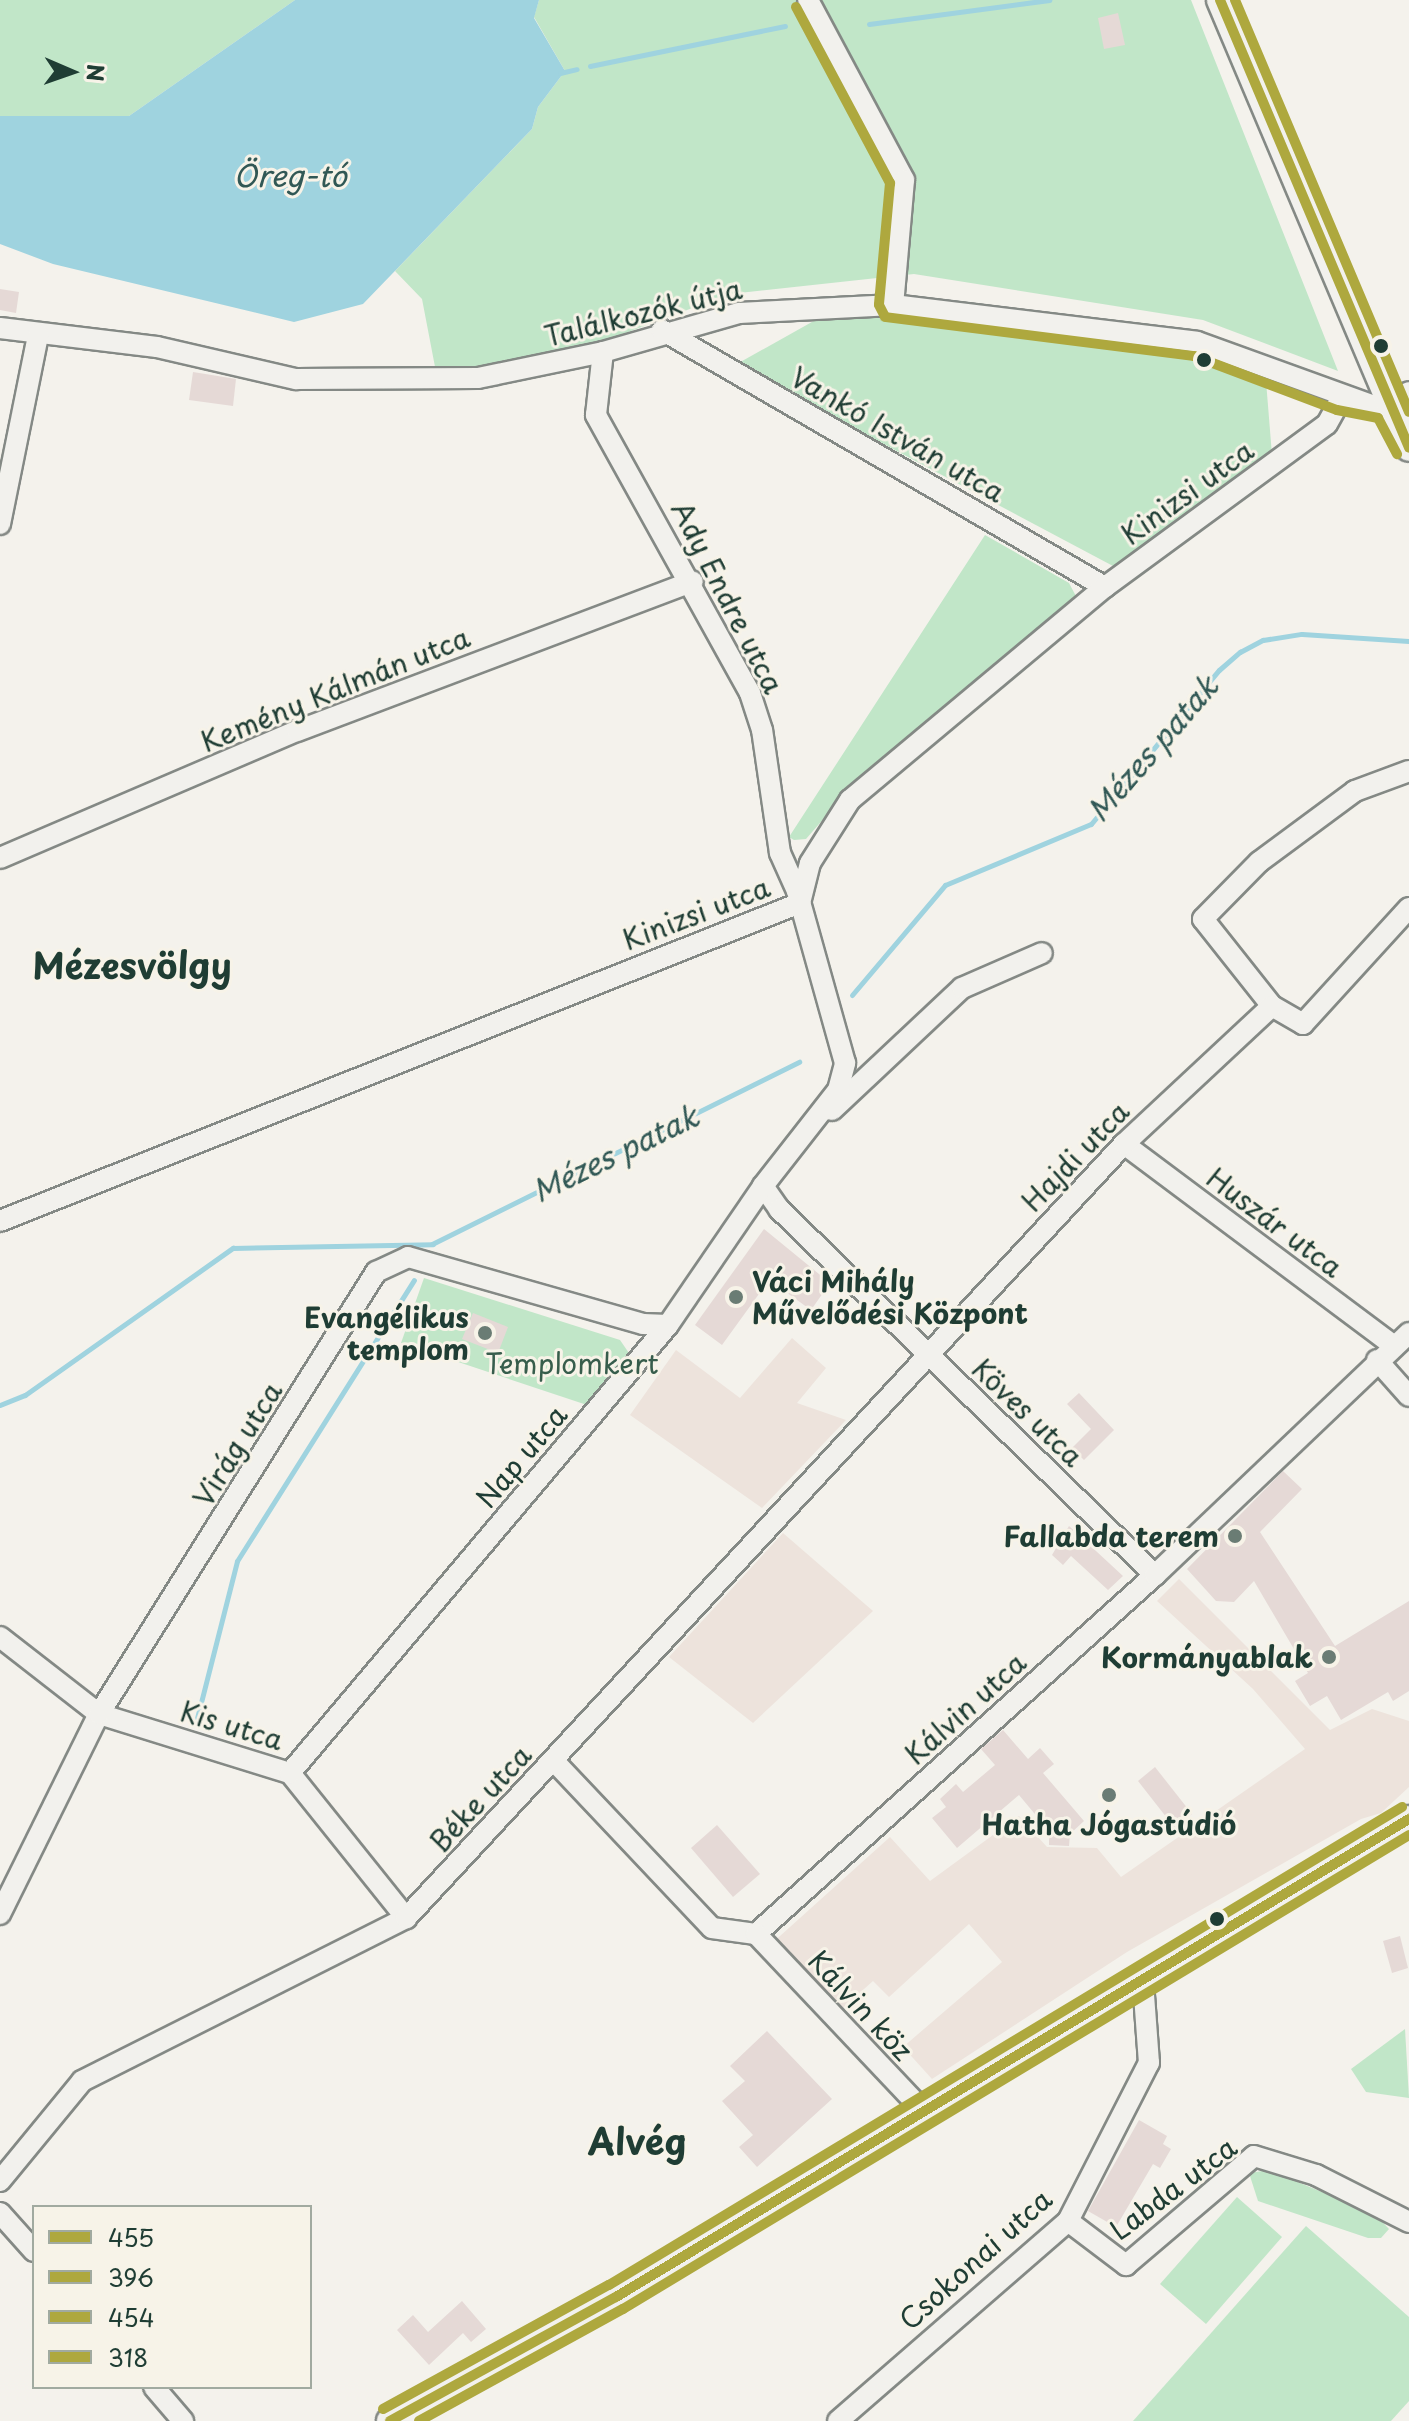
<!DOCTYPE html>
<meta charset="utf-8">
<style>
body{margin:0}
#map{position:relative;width:1409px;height:2421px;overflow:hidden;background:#f4f2ec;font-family:"Playpen Sans",sans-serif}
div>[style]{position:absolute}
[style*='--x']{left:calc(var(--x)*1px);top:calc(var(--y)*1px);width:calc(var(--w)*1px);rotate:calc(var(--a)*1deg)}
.built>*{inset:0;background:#ede3dc}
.green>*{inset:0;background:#c1e6c8}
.water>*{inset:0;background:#9fd3df}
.stream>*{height:5px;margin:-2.5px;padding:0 2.5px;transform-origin:2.5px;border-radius:2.5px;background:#9fd3df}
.building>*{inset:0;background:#e5d9d6}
.roads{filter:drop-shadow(2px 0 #848985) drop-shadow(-2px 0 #848985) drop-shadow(0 2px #848985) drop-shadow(0 -2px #848985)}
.minor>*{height:20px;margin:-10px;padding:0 10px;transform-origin:10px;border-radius:10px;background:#f2f1ed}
.major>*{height:26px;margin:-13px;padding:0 13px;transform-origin:13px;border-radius:13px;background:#f2f1ed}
.bus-1>*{height:10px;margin:-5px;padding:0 5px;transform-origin:5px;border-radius:5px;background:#aea83e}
.bus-2>*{height:10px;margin:-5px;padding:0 5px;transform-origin:5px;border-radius:5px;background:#aea83e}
.bus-3>*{height:10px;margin:-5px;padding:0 5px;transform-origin:5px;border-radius:5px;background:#aea83e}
.bus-4>*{height:10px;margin:-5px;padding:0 5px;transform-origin:5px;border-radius:5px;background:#aea83e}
.bus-5>*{height:10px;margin:-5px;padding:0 5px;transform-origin:5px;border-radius:5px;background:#aea83e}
.dots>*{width:22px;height:22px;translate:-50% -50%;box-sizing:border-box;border:4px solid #f7f3e8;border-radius:50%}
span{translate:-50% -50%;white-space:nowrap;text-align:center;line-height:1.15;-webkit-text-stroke:6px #f7f3e8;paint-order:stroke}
.street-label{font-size:28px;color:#1f3d34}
.poi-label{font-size:28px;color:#1f3d34;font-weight:700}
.left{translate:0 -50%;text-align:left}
.right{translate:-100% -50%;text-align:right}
.park-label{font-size:28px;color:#375d4c}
.water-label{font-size:30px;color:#315855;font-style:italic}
.district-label{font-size:36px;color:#1f3d34;font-weight:700}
.legend{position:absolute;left:32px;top:2205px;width:280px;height:184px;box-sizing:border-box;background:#f7f3e8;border:2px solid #a1aaa0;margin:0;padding:10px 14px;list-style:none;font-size:24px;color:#1f3d34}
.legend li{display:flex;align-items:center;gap:16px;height:40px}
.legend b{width:40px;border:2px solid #a1aaa0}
.north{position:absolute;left:32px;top:32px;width:80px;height:80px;-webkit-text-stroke:6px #f7f3e8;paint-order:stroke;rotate:92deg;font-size:22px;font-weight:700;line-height:32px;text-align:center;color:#1f3d34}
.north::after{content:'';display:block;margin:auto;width:28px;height:36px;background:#1f3d34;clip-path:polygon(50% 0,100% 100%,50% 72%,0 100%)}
</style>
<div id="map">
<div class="built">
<i style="clip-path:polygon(792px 1338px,826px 1368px,797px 1403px,846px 1420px,762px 1508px,630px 1415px,676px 1350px,740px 1398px)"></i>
<i style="clip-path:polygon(783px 1533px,873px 1611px,753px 1723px,669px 1657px)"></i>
<i style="clip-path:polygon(1179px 1579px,1330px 1730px,1372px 1709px,1409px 1721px,1409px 1787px,1381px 1813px,1361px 1819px,1127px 1952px,932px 2079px,903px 2047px,1002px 1962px,969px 1924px,889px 1997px,873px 1981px,835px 2015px,770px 1945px,890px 1837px,930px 1881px,1019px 1816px,1047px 1847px,1097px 1848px,1121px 1877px,1305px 1749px,1253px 1689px,1157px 1601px)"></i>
</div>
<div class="green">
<i style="clip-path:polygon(0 0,295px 0,129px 116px,34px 119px,0 116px)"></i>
<i style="clip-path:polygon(539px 0,1191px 0,1338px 371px,1203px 320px,914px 274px,730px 294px,569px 354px,436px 372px,422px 299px,395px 271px,532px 129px,538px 107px,565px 71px,534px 17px)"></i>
<i style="clip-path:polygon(893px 305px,1194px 356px,1266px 381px,1272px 455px,1113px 566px,735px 365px,819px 318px)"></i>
<i style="clip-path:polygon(985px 535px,1069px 583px,1078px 600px,852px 786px,806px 839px,794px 840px,789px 837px)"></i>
<i style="clip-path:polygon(424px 1278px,620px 1340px,631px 1356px,593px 1407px,401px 1343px)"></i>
<i style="clip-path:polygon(1405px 2029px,1409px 2098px,1366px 2092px,1351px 2069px)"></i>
<i style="clip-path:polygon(1269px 2170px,1375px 2214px,1389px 2229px,1381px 2238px,1368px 2238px,1258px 2201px,1249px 2173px)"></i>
<i style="clip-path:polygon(1237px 2197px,1282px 2237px,1206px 2324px,1160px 2284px)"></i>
<i style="clip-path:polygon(1306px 2226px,1409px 2317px,1409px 2401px,1391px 2421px,1133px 2421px)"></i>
</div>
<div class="water">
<i style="clip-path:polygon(295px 0,539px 0,534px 18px,565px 71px,538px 107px,532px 129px,363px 304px,294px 322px,53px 264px,0 244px,0 116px,129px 116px)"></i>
</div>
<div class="stream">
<i style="--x:869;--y:24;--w:182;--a:-7.6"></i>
<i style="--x:590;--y:66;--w:199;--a:-11.6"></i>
<i style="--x:560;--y:73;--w:17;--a:-13"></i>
<i style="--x:852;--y:995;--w:144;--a:-49.8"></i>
<i style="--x:945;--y:885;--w:158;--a:-22.7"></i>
<i style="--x:1091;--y:824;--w:200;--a:-50.3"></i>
<i style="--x:1219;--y:670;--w:28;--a:-41"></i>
<i style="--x:1240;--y:652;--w:26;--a:-28"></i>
<i style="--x:1263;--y:640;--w:39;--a:-9"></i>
<i style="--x:1302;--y:634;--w:107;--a:3.7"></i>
<i style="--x:432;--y:1244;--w:410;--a:-26.4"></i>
<i style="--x:0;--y:1405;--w:27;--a:-22"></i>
<i style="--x:25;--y:1395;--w:255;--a:-35.3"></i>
<i style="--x:233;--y:1248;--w:200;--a:-1.1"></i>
<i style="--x:196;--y:1722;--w:166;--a:-75.7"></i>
<i style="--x:237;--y:1561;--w:332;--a:-57.8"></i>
</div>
<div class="building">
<i style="clip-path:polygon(1118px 13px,1125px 45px,1104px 49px,1098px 18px)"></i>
<i style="clip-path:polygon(0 289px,19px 292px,16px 313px,0 310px)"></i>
<i style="clip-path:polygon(193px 372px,236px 379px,233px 406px,189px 400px)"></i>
<i style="clip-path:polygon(764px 1229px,830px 1283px,811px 1310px,769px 1280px,722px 1345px,695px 1325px)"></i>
<i style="clip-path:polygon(473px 1313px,508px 1327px,498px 1353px,462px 1339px)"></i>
<i style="clip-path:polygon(1079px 1393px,1114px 1430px,1084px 1460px,1072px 1448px,1091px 1429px,1067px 1404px)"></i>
<i style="clip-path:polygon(1283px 1471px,1302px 1489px,1260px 1532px,1335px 1646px,1409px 1601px,1409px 1691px,1393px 1701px,1388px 1692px,1341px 1720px,1327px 1696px,1310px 1706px,1295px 1681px,1308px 1673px,1254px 1581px,1234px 1602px,1216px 1601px,1187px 1569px)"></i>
<i style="clip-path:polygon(1069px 1526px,1123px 1576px,1108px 1590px,1071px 1556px,1063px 1565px,1052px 1555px)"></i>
<i style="clip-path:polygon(1003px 1730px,1028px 1759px,1040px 1748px,1054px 1764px,1043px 1773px,1084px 1821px,1070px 1834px,1069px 1846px,1049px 1845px,1049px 1831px,1019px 1795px,957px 1848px,932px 1818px,946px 1807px,940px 1799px,956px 1784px,963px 1792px,995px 1765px,981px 1749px)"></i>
<i style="clip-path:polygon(1155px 1767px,1192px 1814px,1174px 1827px,1138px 1781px)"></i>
<i style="clip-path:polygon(717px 1825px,760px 1874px,733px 1897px,691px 1848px)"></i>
<i style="clip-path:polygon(1400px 1936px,1408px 1968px,1392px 1973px,1383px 1941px)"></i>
<i style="clip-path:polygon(767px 2031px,832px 2099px,757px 2167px,739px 2147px,753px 2135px,722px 2101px,745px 2081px,730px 2066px)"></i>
<i style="clip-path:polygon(1139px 2120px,1167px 2136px,1163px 2144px,1171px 2149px,1160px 2168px,1153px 2164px,1116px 2227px,1088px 2211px)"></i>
<i style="clip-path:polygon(462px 2301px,486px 2329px,471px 2342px,463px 2333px,429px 2365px,397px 2330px,413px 2315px,428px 2332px)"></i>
</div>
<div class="roads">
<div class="minor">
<i style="--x:808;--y:0;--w:204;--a:61.9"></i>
<i style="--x:904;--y:180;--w:125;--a:95"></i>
<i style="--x:0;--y:328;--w:158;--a:6.9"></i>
<i style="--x:157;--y:347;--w:143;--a:13"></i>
<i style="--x:296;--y:379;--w:182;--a:-0.3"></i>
<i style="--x:478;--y:378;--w:128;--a:-11.7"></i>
<i style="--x:603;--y:352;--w:141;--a:-16"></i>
<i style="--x:739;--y:313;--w:154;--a:-3"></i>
<i style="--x:893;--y:305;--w:306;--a:6.9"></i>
<i style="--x:1197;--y:342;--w:191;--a:19.9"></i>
<i style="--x:1377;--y:407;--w:35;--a:-25"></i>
<i style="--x:662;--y:330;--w:512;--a:30.12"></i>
<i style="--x:0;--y:524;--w:193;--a:-78.6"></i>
<i style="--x:1409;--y:771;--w:58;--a:159.7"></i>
<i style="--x:1355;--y:791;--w:119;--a:143.5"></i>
<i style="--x:1259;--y:862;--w:80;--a:134.5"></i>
<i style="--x:1203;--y:919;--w:111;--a:51.6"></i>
<i style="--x:1272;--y:1006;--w:36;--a:30"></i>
<i style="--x:1303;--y:1024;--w:157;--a:-47.6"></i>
<i style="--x:0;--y:858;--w:323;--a:-23.2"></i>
<i style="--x:297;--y:731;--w:423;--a:-20.7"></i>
<i style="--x:800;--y:903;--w:41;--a:-76"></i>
<i style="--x:810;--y:863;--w:75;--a:-57.6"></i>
<i style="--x:850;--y:800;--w:332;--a:-39.9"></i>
<i style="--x:1105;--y:587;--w:275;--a:-36.3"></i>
<i style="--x:1327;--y:424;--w:31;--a:-61"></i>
<i style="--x:832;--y:1110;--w:178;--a:-43.2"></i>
<i style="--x:962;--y:988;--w:87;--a:-23.6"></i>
<i style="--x:1124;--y:1144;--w:337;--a:36.8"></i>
<i style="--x:763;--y:1186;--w:28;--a:55"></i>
<i style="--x:779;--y:1209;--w:525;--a:44.23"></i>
<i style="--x:0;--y:1221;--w:861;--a:-21.68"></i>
<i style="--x:1377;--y:1360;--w:48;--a:48.4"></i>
<i style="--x:0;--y:1637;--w:125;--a:37.9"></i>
<i style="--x:99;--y:1714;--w:200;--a:17.2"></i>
<i style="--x:290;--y:1773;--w:186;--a:51.3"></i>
<i style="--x:553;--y:1760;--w:231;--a:46.6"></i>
<i style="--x:712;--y:1928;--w:44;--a:7.8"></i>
<i style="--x:756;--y:1934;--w:537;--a:-41.98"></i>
<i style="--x:1155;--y:1575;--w:351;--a:-43.6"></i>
<i style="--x:290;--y:1773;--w:586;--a:-49.84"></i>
<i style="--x:668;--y:1325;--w:168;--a:-55.6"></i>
<i style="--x:763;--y:1186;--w:122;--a:-52"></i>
<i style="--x:838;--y:1090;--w:28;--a:-75"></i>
<i style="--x:845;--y:1063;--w:179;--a:-105.6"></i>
<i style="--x:797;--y:891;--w:42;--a:-114.1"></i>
<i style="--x:780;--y:853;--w:124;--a:-98.3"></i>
<i style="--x:762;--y:730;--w:39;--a:-108"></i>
<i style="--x:750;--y:693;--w:318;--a:-119"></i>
<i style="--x:596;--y:415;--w:63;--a:-83.7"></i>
<i style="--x:0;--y:1914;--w:223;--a:-63.7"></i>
<i style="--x:99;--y:1714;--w:522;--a:-57.92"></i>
<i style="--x:376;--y:1272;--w:35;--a:-25"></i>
<i style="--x:408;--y:1257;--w:244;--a:15.9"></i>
<i style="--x:643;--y:1324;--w:25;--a:2"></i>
<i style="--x:756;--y:1934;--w:248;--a:46.6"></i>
<i style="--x:0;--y:2181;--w:129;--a:-50.6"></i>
<i style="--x:82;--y:2081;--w:363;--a:-26.7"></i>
<i style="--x:406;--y:1918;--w:1056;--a:-47.15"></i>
<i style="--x:1124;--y:1144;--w:202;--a:-43"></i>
<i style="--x:0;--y:2213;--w:51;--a:48.2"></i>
<i style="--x:1068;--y:2221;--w:73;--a:37.2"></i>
<i style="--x:1126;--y:2265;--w:168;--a:-40.4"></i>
<i style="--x:1254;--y:2156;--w:65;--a:17"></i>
<i style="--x:1316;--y:2175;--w:104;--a:26.8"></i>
<i style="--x:154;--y:2387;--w:45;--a:49.5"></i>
<i style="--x:838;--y:2421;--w:305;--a:-41"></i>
<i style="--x:1068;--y:2221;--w:178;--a:-62.9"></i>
<i style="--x:1149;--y:2063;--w:82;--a:-94.2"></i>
</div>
<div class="major">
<i style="--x:1220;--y:0;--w:486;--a:67.1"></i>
<i style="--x:390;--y:2421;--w:258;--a:-28.8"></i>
<i style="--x:616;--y:2297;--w:926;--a:-31.08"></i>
</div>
</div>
<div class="bus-1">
<i style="--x:390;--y:2421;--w:258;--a:-28.8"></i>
<i style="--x:616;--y:2297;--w:926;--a:-31.08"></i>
</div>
<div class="bus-2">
<i style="--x:796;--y:7;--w:200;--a:61.9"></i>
<i style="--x:890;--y:183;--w:122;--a:95.2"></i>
<i style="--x:879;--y:305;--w:13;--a:63"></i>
<i style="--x:885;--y:317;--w:311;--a:7.2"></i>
<i style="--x:1194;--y:356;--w:153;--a:20.7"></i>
<i style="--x:1337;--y:410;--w:42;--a:11"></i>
<i style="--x:1378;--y:418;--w:41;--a:62.2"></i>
<i style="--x:419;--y:2421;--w:233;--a:-28.8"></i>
<i style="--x:623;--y:2309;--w:918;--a:-31.09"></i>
</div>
<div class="bus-3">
<i style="--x:383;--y:2409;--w:258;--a:-28.8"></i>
<i style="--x:609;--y:2285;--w:926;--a:-31.08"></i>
</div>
<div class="bus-4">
<i style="--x:1220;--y:0;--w:486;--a:67.1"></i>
</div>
<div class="bus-5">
<i style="--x:1235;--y:0;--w:447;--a:67.1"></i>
</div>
<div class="dots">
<i style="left:1381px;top:346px;background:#1f3d34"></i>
<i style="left:1204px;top:360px;background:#1f3d34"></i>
<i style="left:736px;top:1297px;background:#6a7c74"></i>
<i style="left:485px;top:1333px;background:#6a7c74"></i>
<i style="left:1235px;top:1536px;background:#6a7c74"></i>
<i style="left:1329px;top:1657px;background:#6a7c74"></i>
<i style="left:1109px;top:1795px;background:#6a7c74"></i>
<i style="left:1217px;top:1919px;background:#1f3d34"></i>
</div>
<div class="street-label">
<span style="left:643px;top:312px;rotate:-14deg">Találkozók útja</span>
<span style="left:898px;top:434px;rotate:30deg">Vankó István utca</span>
<span style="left:1187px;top:492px;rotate:-36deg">Kinizsi utca</span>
<span style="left:728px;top:597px;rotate:63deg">Ady Endre utca</span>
<span style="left:335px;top:689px;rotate:-22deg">Kemény Kálmán utca</span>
<span style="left:696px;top:913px;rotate:-21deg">Kinizsi utca</span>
<span style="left:1075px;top:1156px;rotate:-46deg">Hajdi utca</span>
<span style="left:1275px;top:1222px;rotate:37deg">Huszár utca</span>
<span style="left:1028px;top:1412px;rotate:44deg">Köves utca</span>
<span style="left:237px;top:1444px;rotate:-58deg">Virág utca</span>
<span style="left:521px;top:1456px;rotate:-50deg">Nap utca</span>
<span style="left:965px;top:1708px;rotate:-42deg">Kálvin utca</span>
<span style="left:232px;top:1725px;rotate:17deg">Kis utca</span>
<span style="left:480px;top:1798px;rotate:-47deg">Béke utca</span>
<span style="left:861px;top:2005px;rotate:47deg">Kálvin köz</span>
<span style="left:1173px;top:2188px;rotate:-37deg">Labda utca</span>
<span style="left:975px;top:2259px;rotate:-42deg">Csokonai utca</span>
</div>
<div class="poi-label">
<span class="left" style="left:752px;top:1297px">Váci Mihály<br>Művelődési Központ</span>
<span class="right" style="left:469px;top:1333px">Evangélikus<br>templom</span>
<span class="right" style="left:1219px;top:1536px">Fallabda terem</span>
<span class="right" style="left:1313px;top:1657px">Kormányablak</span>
<span style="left:1109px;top:1824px">Hatha Jógastúdió</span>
</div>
<div class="park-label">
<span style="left:572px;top:1363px">Templomkert</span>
</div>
<div class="water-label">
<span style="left:290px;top:175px">Öreg-tó</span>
<span style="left:1152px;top:748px;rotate:-49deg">Mézes patak</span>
<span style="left:615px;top:1153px;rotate:-26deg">Mézes patak</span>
</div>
<div class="district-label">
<span style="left:132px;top:965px">Mézesvölgy</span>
<span style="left:637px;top:2141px">Alvég</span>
</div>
<ul class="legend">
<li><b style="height:10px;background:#aea83e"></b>455</li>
<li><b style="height:10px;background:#aea83e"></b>396</li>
<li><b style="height:10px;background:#aea83e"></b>454</li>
<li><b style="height:10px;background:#aea83e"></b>318</li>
</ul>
<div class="north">N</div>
</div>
